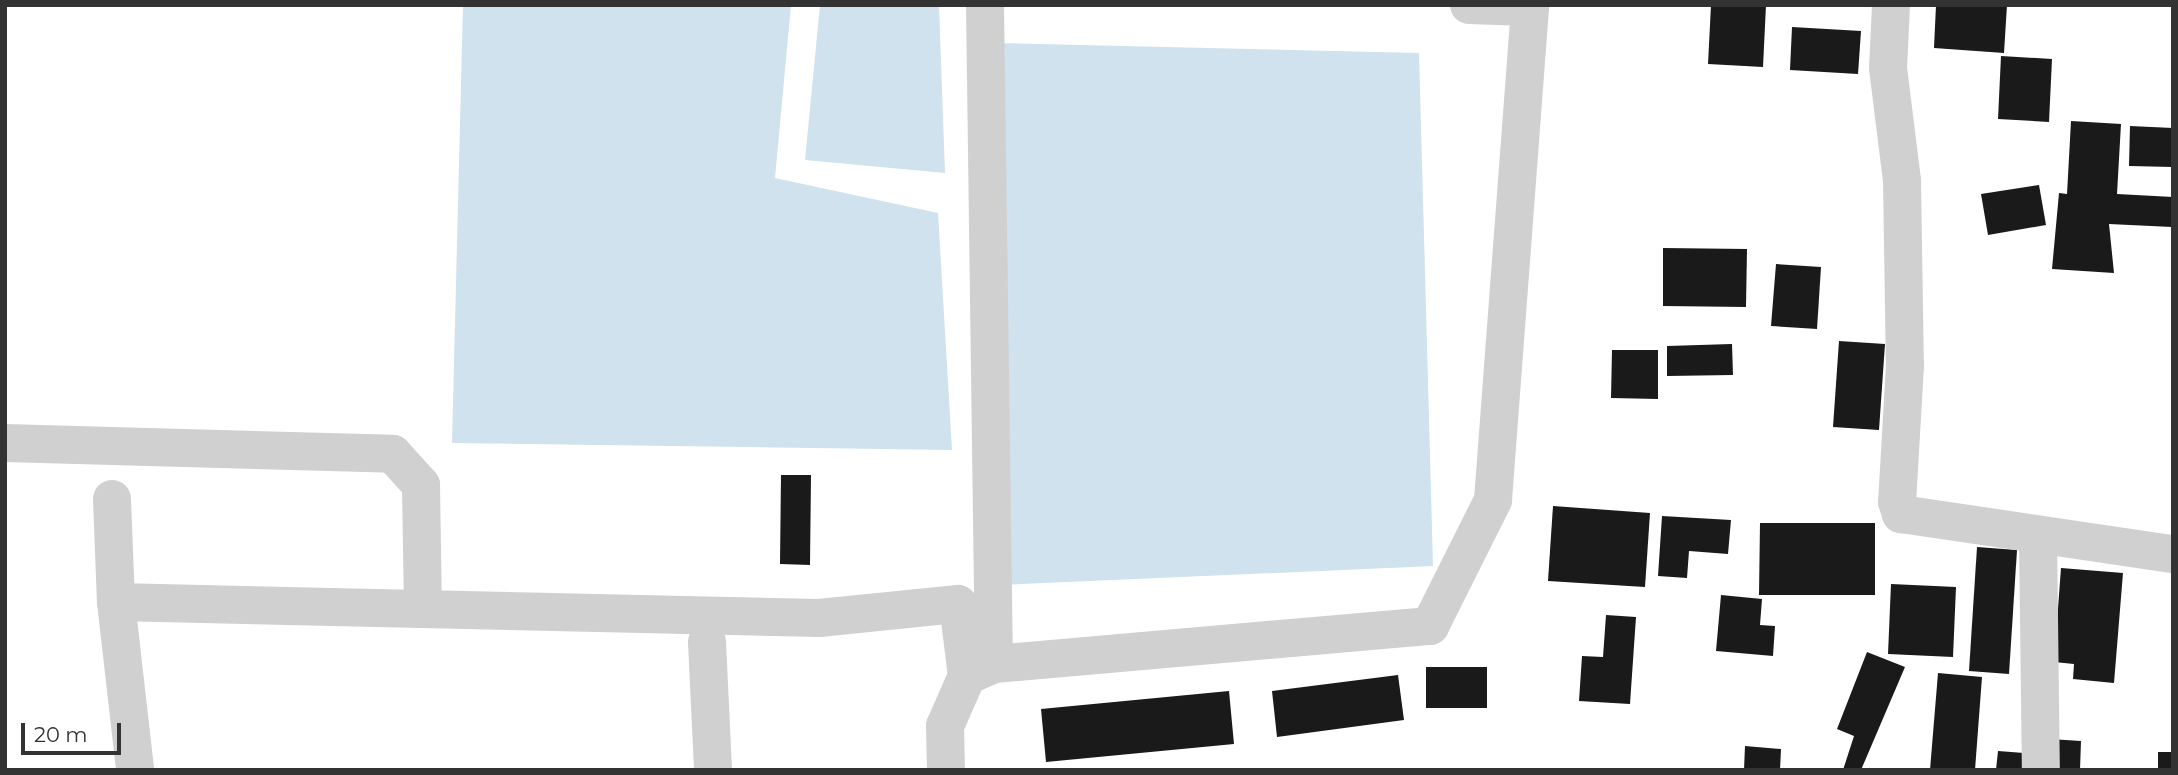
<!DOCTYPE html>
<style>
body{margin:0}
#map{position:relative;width:2178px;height:775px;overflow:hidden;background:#fff;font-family:Montserrat,sans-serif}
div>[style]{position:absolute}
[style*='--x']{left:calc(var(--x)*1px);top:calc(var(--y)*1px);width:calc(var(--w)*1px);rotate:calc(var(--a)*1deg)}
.water>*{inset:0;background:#cfe2ee}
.building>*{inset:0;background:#1a1a1a}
.minor>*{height:38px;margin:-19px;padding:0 19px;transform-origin:19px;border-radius:19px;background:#d0d0d0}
span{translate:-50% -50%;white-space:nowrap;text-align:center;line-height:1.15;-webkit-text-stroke:7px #fff;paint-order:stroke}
.frame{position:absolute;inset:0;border:7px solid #333;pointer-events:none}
.scale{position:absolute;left:21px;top:723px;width:100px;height:32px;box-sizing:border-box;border:4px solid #333;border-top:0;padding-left:9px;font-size:21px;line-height:24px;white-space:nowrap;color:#333;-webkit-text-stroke:5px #fff;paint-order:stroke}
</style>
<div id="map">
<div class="water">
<i style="clip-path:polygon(463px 5px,791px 5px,775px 178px,938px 213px,952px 450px,452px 443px)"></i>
<i style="clip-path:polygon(820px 5px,939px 5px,945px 173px,805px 160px)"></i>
<i style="clip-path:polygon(996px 43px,1419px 53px,1433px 566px,1001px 585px)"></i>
</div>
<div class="building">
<i style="clip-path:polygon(1711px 5px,1766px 5px,1763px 67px,1708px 64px)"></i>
<i style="clip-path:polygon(1936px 5px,2007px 5px,2004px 53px,1934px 48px)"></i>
<i style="clip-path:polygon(1792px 27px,1861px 31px,1858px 74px,1790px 70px)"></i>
<i style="clip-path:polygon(2001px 56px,2052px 59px,2049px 122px,1998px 119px)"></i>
<i style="clip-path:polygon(2071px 121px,2121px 124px,2117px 194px,2173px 197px,2172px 227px,2109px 224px,2114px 273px,2052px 269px,2059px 193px,2067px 194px)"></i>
<i style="clip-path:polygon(2130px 126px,2173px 128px,2173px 167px,2129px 166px)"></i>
<i style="clip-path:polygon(2039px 185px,2046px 225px,1988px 235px,1981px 194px)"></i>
<i style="clip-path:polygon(1663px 248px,1747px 249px,1746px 307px,1663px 306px)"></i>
<i style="clip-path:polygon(1776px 264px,1821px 267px,1817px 329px,1771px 326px)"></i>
<i style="clip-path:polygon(1839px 341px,1885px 344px,1879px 430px,1833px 427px)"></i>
<i style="clip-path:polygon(1732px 344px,1733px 375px,1667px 376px,1667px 346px)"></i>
<i style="clip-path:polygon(1612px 350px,1658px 350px,1658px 399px,1611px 398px)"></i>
<i style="clip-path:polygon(781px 475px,811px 475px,810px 565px,780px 564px)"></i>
<i style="clip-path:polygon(1553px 506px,1650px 513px,1645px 587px,1548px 581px)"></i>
<i style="clip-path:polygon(1662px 516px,1731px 520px,1728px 554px,1689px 551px,1687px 578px,1658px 576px)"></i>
<i style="clip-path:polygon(1760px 523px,1875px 523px,1875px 595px,1759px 595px)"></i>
<i style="clip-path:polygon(1977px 547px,2017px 550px,2009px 674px,1969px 671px)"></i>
<i style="clip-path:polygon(2061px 568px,2123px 573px,2114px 683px,2073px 679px,2074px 664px,2054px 662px)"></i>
<i style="clip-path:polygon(1891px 584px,1956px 587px,1953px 657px,1888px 654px)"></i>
<i style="clip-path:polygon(1721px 595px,1762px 599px,1760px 625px,1775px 626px,1773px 656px,1716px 651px)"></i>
<i style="clip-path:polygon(1606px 615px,1636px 617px,1630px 704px,1579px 701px,1582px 656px,1603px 657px)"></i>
<i style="clip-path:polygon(1867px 652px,1905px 667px,1861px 770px,1843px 770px,1854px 736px,1837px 729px)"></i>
<i style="clip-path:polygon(1426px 667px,1487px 667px,1487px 708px,1426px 708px)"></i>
<i style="clip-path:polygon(1938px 673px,1982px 677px,1975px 770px,1930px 770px)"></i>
<i style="clip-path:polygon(1398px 675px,1404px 720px,1277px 737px,1272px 691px)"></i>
<i style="clip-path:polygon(1229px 691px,1234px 744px,1046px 762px,1041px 709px)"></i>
<i style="clip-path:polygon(2050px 739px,2081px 741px,2080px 770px,2048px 770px)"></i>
<i style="clip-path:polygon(1745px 746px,1781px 749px,1780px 770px,1744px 770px)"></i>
<i style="clip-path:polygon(1998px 751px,2039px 754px,2038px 770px,1996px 770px)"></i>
<i style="clip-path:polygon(2158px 752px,2173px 752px,2173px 770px,2158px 770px)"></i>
</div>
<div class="minor">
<i style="--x:985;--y:5;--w:659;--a:89.22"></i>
<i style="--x:1469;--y:5;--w:61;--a:1.9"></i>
<i style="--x:1891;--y:5;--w:63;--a:92.7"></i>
<i style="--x:1888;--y:68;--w:114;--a:82.9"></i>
<i style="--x:1902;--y:181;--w:184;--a:89.1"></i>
<i style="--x:1905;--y:365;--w:137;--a:93.3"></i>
<i style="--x:1897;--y:502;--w:13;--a:72"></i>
<i style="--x:1901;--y:514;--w:275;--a:8.4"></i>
<i style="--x:5;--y:443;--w:388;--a:1.6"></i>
<i style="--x:393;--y:454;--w:42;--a:47.9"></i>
<i style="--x:421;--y:485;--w:124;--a:89.1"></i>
<i style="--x:112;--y:499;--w:103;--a:87.8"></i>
<i style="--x:116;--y:602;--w:703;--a:1.3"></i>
<i style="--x:819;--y:618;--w:140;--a:-5.8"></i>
<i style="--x:958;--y:604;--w:73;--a:82.9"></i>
<i style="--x:2038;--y:536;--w:234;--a:89.3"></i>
<i style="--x:116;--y:602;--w:169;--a:83.5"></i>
<i style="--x:707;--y:642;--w:128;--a:87.3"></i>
<i style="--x:946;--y:770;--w:44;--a:-91.3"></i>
<i style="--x:945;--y:726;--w:55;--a:-66.3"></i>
<i style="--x:967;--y:676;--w:30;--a:-24"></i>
<i style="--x:994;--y:664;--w:438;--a:-5"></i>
<i style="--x:1430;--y:626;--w:141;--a:-63.4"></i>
<i style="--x:1493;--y:500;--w:496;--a:-85.7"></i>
</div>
<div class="frame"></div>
<div class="scale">20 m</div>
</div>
